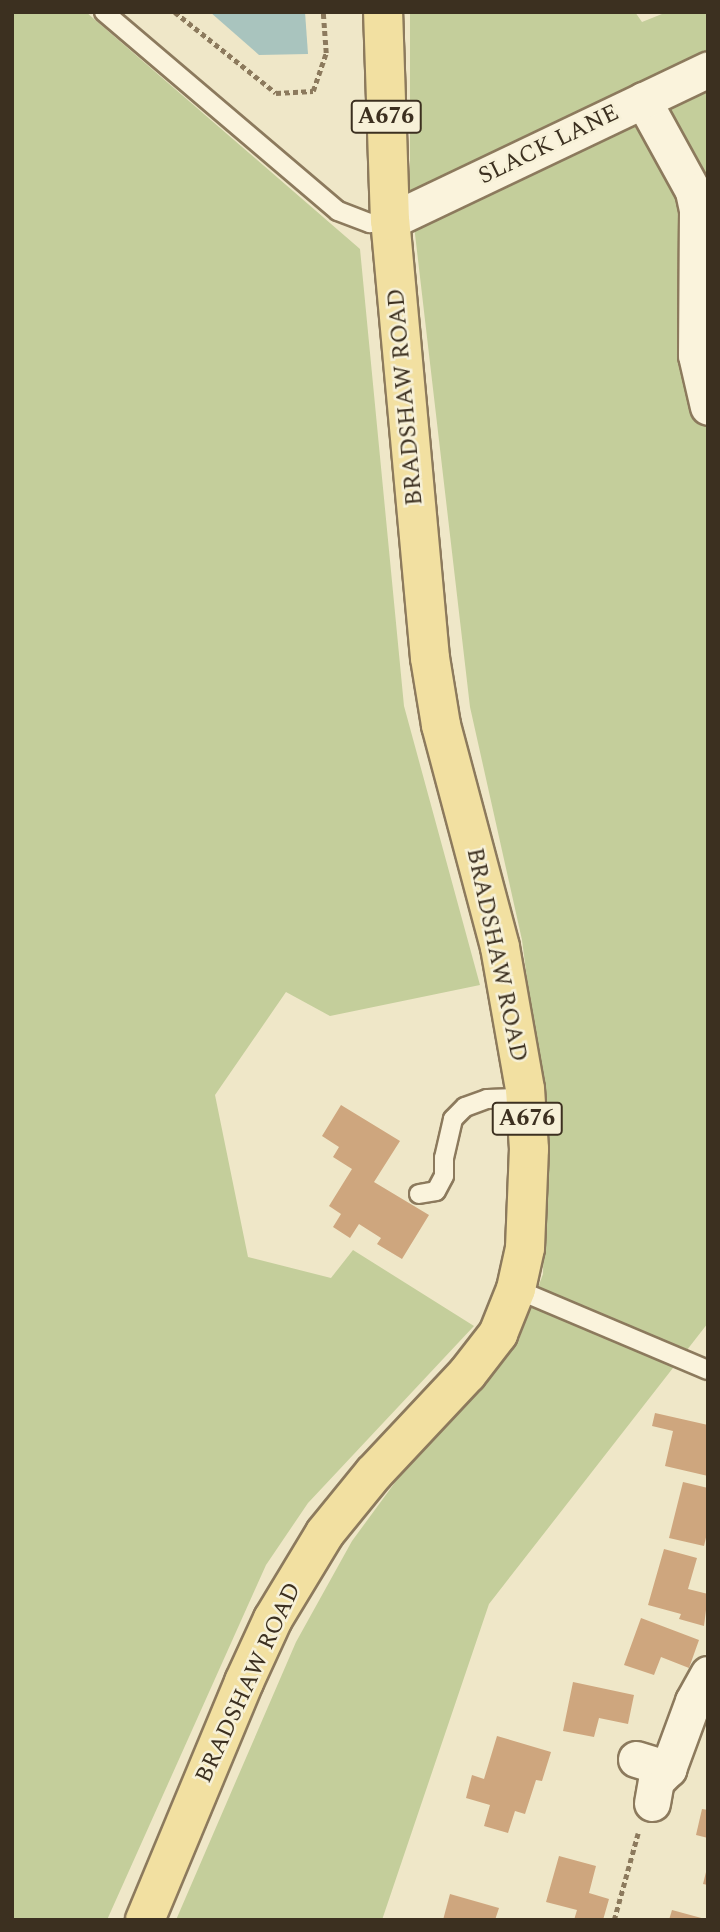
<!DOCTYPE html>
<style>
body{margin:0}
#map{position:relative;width:720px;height:1932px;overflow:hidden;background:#efe7c8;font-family:Spectral,serif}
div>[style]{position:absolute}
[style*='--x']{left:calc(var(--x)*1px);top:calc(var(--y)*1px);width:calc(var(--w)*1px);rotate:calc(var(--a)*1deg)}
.green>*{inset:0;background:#c4ce9b}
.water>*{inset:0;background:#a9c4be}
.building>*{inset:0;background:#cea67e}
.path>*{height:4.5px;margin-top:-2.25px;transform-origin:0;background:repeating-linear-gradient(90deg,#8c7a5d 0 5px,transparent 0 8.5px)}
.roads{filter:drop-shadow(2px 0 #8c7a5d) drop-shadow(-2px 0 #8c7a5d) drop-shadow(0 2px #8c7a5d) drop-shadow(0 -2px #8c7a5d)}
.lane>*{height:18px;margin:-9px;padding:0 9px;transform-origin:9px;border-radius:9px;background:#faf3dc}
.street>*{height:35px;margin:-17.5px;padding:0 17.5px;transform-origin:17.5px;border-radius:17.5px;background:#faf3dc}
.primary>*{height:38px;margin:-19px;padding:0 19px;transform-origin:19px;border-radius:19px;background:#f2e0a1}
span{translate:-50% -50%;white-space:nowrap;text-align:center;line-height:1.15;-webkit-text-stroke:5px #f7f1d8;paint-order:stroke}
.shield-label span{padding:2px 5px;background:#f7f1d8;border:2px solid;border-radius:5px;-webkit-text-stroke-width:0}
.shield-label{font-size:23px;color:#3c3020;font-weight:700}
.street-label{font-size:24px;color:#3c3020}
.frame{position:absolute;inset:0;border:14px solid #3c3020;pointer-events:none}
</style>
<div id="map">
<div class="green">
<i style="clip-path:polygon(12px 12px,86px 12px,360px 249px,404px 706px,480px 985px,330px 1016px,286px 992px,215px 1095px,248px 1257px,331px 1278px,353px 1250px,474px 1326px,308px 1503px,266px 1565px,107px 1920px,12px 1920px)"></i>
<i style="clip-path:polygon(410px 12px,635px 12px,642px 22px,667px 12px,708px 12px,708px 211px,693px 400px,708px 431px,708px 1323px,489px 1604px,382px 1920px,176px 1920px,296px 1642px,352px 1541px,399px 1477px,518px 1342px,543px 1274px,546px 1126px,522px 940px,470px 707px,410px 191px)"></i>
</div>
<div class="water">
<i style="clip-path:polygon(210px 12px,305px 12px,308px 54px,259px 55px)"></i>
</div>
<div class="building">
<i style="clip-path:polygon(341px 1105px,400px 1141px,374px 1182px,429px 1215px,402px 1259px,377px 1244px,381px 1238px,359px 1224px,350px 1238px,333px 1227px,341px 1214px,329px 1206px,352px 1169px,333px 1157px,339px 1147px,322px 1136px)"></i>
<i style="clip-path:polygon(655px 1413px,708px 1425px,708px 1476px,665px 1466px,673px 1431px,652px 1426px)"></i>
<i style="clip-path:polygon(683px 1482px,708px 1488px,708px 1529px,704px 1546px,669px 1538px)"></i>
<i style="clip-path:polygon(664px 1549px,697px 1558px,688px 1589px,708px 1594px,704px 1626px,679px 1619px,681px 1614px,648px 1605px)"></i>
<i style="clip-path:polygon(641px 1618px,699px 1640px,689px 1668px,661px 1657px,654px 1675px,624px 1665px)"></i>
<i style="clip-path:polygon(573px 1682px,634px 1695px,628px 1724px,599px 1718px,594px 1737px,563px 1731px)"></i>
<i style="clip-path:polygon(497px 1736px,551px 1752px,542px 1781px,536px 1780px,525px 1814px,515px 1811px,508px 1833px,484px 1826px,490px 1805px,466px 1798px,472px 1775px,484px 1779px)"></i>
<i style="clip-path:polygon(702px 1809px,708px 1810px,708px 1838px,696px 1835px)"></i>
<i style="clip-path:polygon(559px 1856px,596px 1866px,589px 1893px,609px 1899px,603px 1920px,574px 1920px,577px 1910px,546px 1902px)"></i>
<i style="clip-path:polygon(707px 1868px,708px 1868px,708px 1885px,703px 1884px)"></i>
<i style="clip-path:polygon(450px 1894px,499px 1908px,495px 1920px,443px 1920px)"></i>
<i style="clip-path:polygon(672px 1910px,705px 1919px,705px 1920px,669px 1920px)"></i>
</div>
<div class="path">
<i style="--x:175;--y:12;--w:129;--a:38.7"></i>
<i style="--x:276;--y:93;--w:37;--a:-3"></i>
<i style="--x:313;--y:91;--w:40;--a:-71.1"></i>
<i style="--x:326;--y:53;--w:41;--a:-94.2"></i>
<i style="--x:614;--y:1920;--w:90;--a:-74.6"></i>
</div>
<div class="roads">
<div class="lane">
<i style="--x:104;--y:12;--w:307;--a:40.4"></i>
<i style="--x:338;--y:211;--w:34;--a:21"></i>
<i style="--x:370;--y:223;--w:20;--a:-6"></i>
<i style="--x:419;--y:1194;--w:17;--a:-10"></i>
<i style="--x:436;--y:1191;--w:17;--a:-62"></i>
<i style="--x:444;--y:1176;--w:18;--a:-90"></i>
<i style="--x:444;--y:1158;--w:40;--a:-77"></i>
<i style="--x:453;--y:1119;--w:17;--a:-45"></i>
<i style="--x:465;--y:1107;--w:23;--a:-20"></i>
<i style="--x:487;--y:1099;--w:38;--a:-2"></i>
<i style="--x:516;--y:1289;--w:208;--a:22.9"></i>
</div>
<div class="street">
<i style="--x:643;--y:100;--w:104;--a:61.2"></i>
<i style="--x:693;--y:191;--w:19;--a:78"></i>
<i style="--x:697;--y:210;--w:145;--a:90.4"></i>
<i style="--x:696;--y:355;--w:53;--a:77"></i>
<i style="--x:390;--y:221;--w:352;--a:-25.5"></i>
<i style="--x:636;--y:1759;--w:34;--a:17"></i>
<i style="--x:652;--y:1803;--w:22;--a:-80"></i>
<i style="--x:656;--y:1781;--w:17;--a:-45"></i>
<i style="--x:668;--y:1769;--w:72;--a:-69.8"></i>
<i style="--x:693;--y:1701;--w:31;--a:-61"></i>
</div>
<div class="primary">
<i style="--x:145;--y:1920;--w:258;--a:-67.4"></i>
<i style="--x:244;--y:1682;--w:69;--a:-65.3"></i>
<i style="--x:273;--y:1619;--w:100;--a:-58.8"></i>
<i style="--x:325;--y:1533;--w:77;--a:-50.8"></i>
<i style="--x:374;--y:1473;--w:136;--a:-46.8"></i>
<i style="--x:467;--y:1374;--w:51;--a:-52.2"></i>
<i style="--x:498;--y:1334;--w:48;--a:-68.2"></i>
<i style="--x:516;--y:1289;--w:42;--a:-77.6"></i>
<i style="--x:525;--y:1248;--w:99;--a:-87.7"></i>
<i style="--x:529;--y:1149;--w:60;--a:-93.8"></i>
<i style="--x:525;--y:1089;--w:144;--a:-100"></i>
<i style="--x:500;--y:947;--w:230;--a:-104.9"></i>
<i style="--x:441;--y:725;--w:68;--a:-99.3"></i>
<i style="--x:430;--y:658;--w:439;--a:-95.2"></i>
<i style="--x:390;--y:221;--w:209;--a:-91.9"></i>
</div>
</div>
<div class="shield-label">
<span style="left:386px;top:117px">A676</span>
<span style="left:527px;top:1119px">A676</span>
</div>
<div class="street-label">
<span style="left:549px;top:145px;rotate:-26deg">SLACK LANE</span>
<span style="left:406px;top:397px;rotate:-95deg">BRADSHAW ROAD</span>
<span style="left:496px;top:955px;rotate:78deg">BRADSHAW ROAD</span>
<span style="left:249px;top:1683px;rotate:-65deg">BRADSHAW ROAD</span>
</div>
<div class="frame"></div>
</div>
